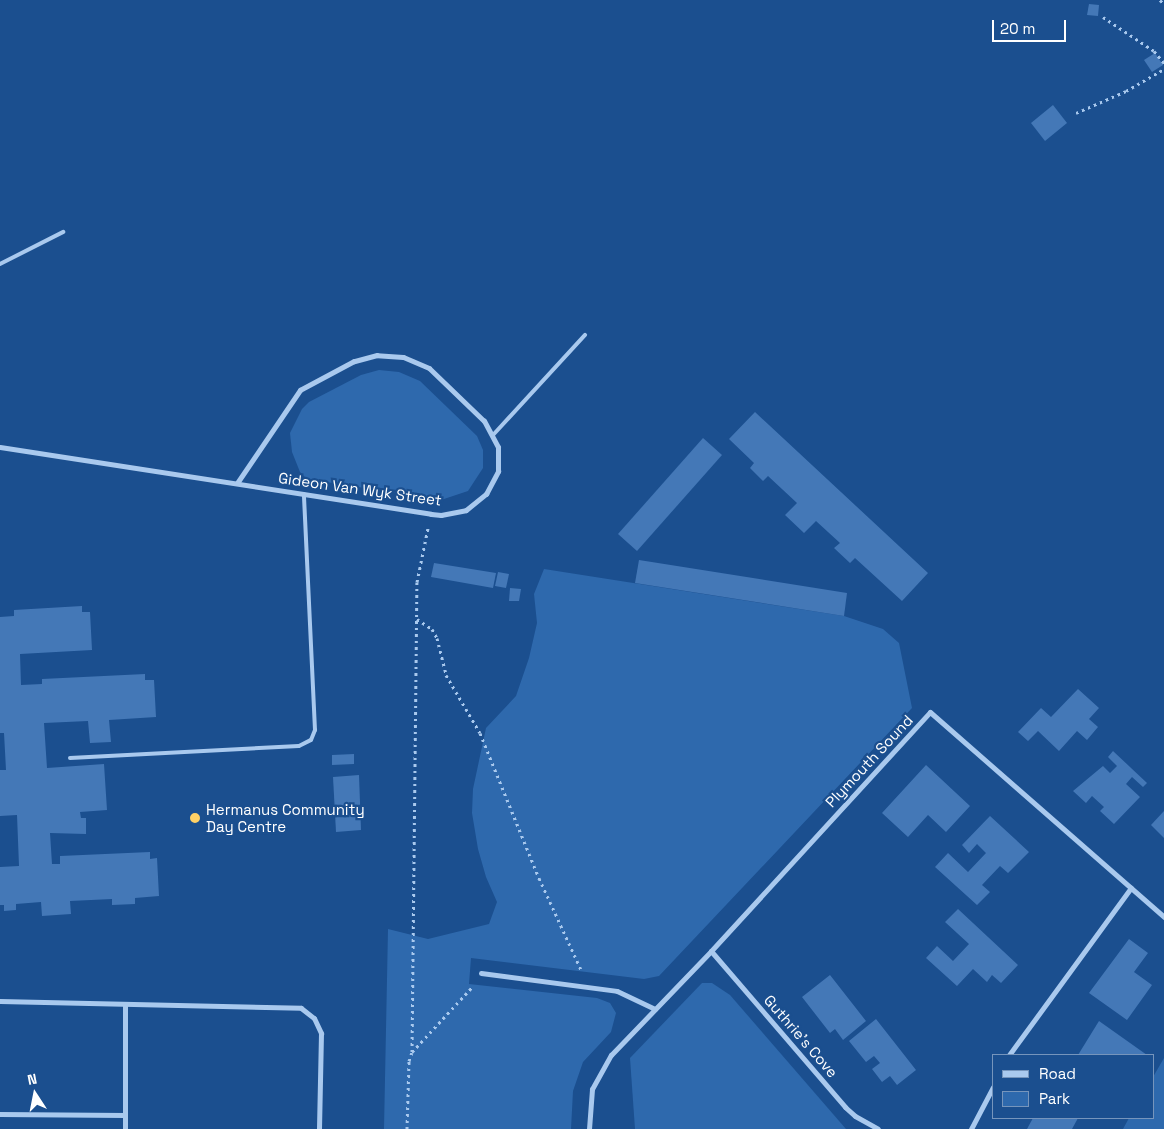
<!DOCTYPE html>
<meta charset="utf-8">
<style>
body{margin:0}
#map{position:relative;width:1164px;height:1129px;overflow:hidden;background:#1b4f8f;font-family:"Space Grotesk",sans-serif}
div>[style]{position:absolute}
[style*='--x']{left:calc(var(--x)*1px);top:calc(var(--y)*1px);width:calc(var(--w)*1px);rotate:calc(var(--a)*1deg)}
.green>*{inset:0;background:#2e69ad}
.building>*{inset:0;background:#4478b7}
.path>*{height:3px;margin-top:-1.5px;transform-origin:0;background:repeating-linear-gradient(90deg,#a9c9ee 0 2.5px,transparent 0 6.5px)}
.lane>*{height:4px;margin:-2px;padding:0 2px;transform-origin:2px;border-radius:2px;background:#a9c9ee}
.street>*{height:5px;margin:-2.5px;padding:0 2.5px;transform-origin:2.5px;border-radius:2.5px;background:#a9c9ee}
.dots>*{width:14px;height:14px;translate:-50% -50%;box-sizing:border-box;border:2px solid #1b4f8f;border-radius:50%}
span{translate:-50% -50%;white-space:nowrap;text-align:center;line-height:1.15;-webkit-text-stroke:4.5px #1b4f8f;paint-order:stroke}
.street-label{font-size:15px;color:#fff}
.poi-label{font-size:15px;color:#fff}
.left{translate:0 -50%;text-align:left}
.legend{position:absolute;left:992px;top:1054px;width:162px;height:65px;box-sizing:border-box;background:#1b4f8f;border:1px solid #7695bc;margin:0;padding:6px 9px;list-style:none;font-size:15px;color:#fff}
.legend li{display:flex;align-items:center;gap:10px;height:25px}
.legend b{width:25px;border:1px solid #7695bc}
.north{position:absolute;left:10px;top:1069px;width:50px;height:50px;-webkit-text-stroke:4px #1b4f8f;paint-order:stroke;rotate:349deg;font-size:14px;font-weight:700;line-height:20px;text-align:center;color:#fff}
.north::after{content:'';display:block;margin:auto;width:18px;height:22px;background:#fff;clip-path:polygon(50% 0,100% 100%,50% 72%,0 100%)}
.scale{position:absolute;left:992px;top:20px;width:74px;height:22px;box-sizing:border-box;border:2px solid #fff;border-top:0;padding-left:6px;font-size:15px;line-height:18px;white-space:nowrap;color:#fff;-webkit-text-stroke:4px #1b4f8f;paint-order:stroke}
</style>
<div id="map">
<div class="green">
<i style="clip-path:polygon(379px 370px,399px 372px,420px 381px,477px 436px,483px 450px,483px 468px,468px 491px,441px 500px,307px 479px,300px 472px,292px 452px,290px 433px,302px 409px,309px 402px,361px 375px)"></i>
<i style="clip-path:polygon(544px 569px,844px 616px,883px 629px,899px 643px,912px 708px,659px 976px,644px 979px,471px 958px,469px 984px,597px 998px,610px 1003px,616px 1013px,611px 1032px,583px 1062px,573px 1091px,571px 1129px,384px 1129px,388px 929px,428px 939px,489px 924px,497px 902px,486px 877px,478px 849px,472px 813px,473px 789px,486px 728px,516px 696px,529px 658px,537px 623px,534px 594px)"></i>
<i style="clip-path:polygon(702px 983px,712px 983px,730px 995px,846px 1129px,635px 1129px,630px 1058px)"></i>
<i style="clip-path:polygon(1164px 1058px,1164px 1129px,1123px 1129px,1129px 1118px,1153px 1118px,1153px 1077px)"></i>
</div>
<div class="building">
<i style="clip-path:polygon(1089px 4px,1099px 5px,1098px 16px,1087px 15px)"></i>
<i style="clip-path:polygon(1155px 53px,1163px 65px,1152px 72px,1144px 60px)"></i>
<i style="clip-path:polygon(1053px 105px,1067px 123px,1045px 141px,1031px 123px)"></i>
<i style="clip-path:polygon(755px 412px,928px 573px,902px 601px,855px 558px,850px 563px,834px 548px,840px 543px,816px 521px,804px 533px,785px 515px,797px 503px,768px 476px,763px 481px,750px 468px,754px 463px,729px 439px)"></i>
<i style="clip-path:polygon(703px 438px,722px 455px,637px 551px,618px 534px)"></i>
<i style="clip-path:polygon(639px 560px,847px 593px,844px 616px,635px 583px)"></i>
<i style="clip-path:polygon(434px 563px,496px 573px,493px 588px,431px 577px)"></i>
<i style="clip-path:polygon(498px 572px,509px 574px,506px 588px,495px 586px)"></i>
<i style="clip-path:polygon(510px 588px,521px 589px,519px 601px,509px 601px)"></i>
<i style="clip-path:polygon(82px 606px,82px 612px,90px 612px,92px 650px,20px 654px,21px 685px,42px 684px,42px 679px,145px 674px,145px 680px,154px 680px,156px 717px,109px 720px,111px 742px,90px 743px,88px 721px,44px 723px,47px 768px,104px 764px,107px 810px,80px 812px,81px 818px,86px 818px,86px 834px,50px 833px,52px 864px,60px 864px,60px 856px,150px 852px,150px 859px,157px 858px,159px 896px,135px 898px,135px 904px,112px 905px,112px 899px,70px 901px,71px 914px,42px 916px,41px 902px,16px 904px,16px 910px,4px 911px,4px 905px,0 905px,0 867px,19px 866px,17px 815px,0 816px,0 770px,6px 770px,4px 733px,0 733px,0 617px,14px 616px,14px 610px)"></i>
<i style="clip-path:polygon(1078px 689px,1099px 708px,1089px 719px,1098px 727px,1087px 740px,1077px 731px,1059px 751px,1038px 731px,1028px 741px,1018px 732px,1041px 708px,1051px 717px)"></i>
<i style="clip-path:polygon(1113px 751px,1147px 783px,1143px 787px,1132px 777px,1126px 784px,1140px 797px,1114px 824px,1100px 811px,1104px 807px,1092px 796px,1086px 803px,1073px 791px,1103px 766px,1110px 773px,1117px 766px,1108px 757px)"></i>
<i style="clip-path:polygon(354px 754px,354px 764px,332px 765px,332px 755px)"></i>
<i style="clip-path:polygon(926px 765px,970px 806px,946px 832px,928px 815px,908px 837px,882px 813px)"></i>
<i style="clip-path:polygon(359px 775px,361px 830px,336px 832px,333px 777px)"></i>
<i style="clip-path:polygon(1164px 811px,1164px 838px,1151px 825px)"></i>
<i style="clip-path:polygon(990px 816px,1029px 852px,1008px 873px,1000px 866px,982px 885px,990px 892px,977px 905px,935px 867px,948px 853px,968px 872px,986px 853px,977px 844px,969px 853px,962px 845px)"></i>
<i style="clip-path:polygon(958px 909px,1018px 965px,1001px 983px,992px 975px,987px 982px,973px 969px,957px 986px,926px 958px,937px 946px,953px 961px,969px 944px,945px 922px)"></i>
<i style="clip-path:polygon(1129px 939px,1148px 953px,1134px 972px,1152px 985px,1127px 1020px,1089px 993px)"></i>
<i style="clip-path:polygon(830px 975px,866px 1021px,843px 1040px,835px 1029px,830px 1033px,802px 997px)"></i>
<i style="clip-path:polygon(876px 1019px,916px 1070px,897px 1085px,890px 1076px,882px 1082px,872px 1069px,880px 1063px,874px 1056px,866px 1062px,849px 1041px)"></i>
<i style="clip-path:polygon(1099px 1021px,1147px 1055px,1078px 1055px)"></i>
<i style="clip-path:polygon(1033px 1118px,1078px 1118px,1072px 1129px,1027px 1129px)"></i>
</div>
<div class="path">
<i style="--x:1160;--y:0;--w:6;--a:45"></i>
<i style="--x:1103;--y:17;--w:61;--a:33.7"></i>
<i style="--x:1154;--y:51;--w:16;--a:50"></i>
<i style="--x:1076;--y:113;--w:55;--a:-23.7"></i>
<i style="--x:1126;--y:91;--w:44;--a:-30.1"></i>
<i style="--x:417;--y:619;--w:18;--a:34"></i>
<i style="--x:432;--y:629;--w:10;--a:61"></i>
<i style="--x:437;--y:638;--w:38;--a:76"></i>
<i style="--x:446;--y:675;--w:67;--a:59.6"></i>
<i style="--x:480;--y:733;--w:157;--a:67.9"></i>
<i style="--x:539;--y:878;--w:103;--a:65.4"></i>
<i style="--x:412;--y:1052;--w:470;--a:-89.4"></i>
<i style="--x:417;--y:582;--w:55;--a:-78.5"></i>
<i style="--x:407;--y:1129;--w:68;--a:-88.3"></i>
<i style="--x:409;--y:1061;--w:9;--a:-72"></i>
<i style="--x:412;--y:1052;--w:91;--a:-47.2"></i>
</div>
<div class="lane">
<i style="--x:0;--y:264;--w:71;--a:-26.9"></i>
<i style="--x:493;--y:435;--w:136;--a:-47.4"></i>
<i style="--x:70;--y:758;--w:229;--a:-3"></i>
<i style="--x:299;--y:746;--w:13;--a:-27"></i>
<i style="--x:311;--y:740;--w:11;--a:-68"></i>
<i style="--x:315;--y:730;--w:236;--a:-92.7"></i>
</div>
<div class="street">
<i style="--x:0;--y:447;--w:436;--a:8.8"></i>
<i style="--x:431;--y:514;--w:10;--a:6"></i>
<i style="--x:441;--y:515;--w:25;--a:-11"></i>
<i style="--x:466;--y:510;--w:26;--a:-39"></i>
<i style="--x:486;--y:494;--w:26;--a:-62"></i>
<i style="--x:498;--y:471;--w:24;--a:-90"></i>
<i style="--x:498;--y:447;--w:30;--a:-118"></i>
<i style="--x:484;--y:421;--w:76;--a:-136.1"></i>
<i style="--x:429;--y:368;--w:28;--a:-157"></i>
<i style="--x:403;--y:357;--w:26;--a:-176"></i>
<i style="--x:377;--y:355;--w:24;--a:165"></i>
<i style="--x:354;--y:361;--w:61;--a:151.8"></i>
<i style="--x:300;--y:390;--w:112;--a:124.1"></i>
<i style="--x:711;--y:951;--w:206;--a:49.3"></i>
<i style="--x:845;--y:1107;--w:13;--a:42"></i>
<i style="--x:855;--y:1116;--w:26;--a:29"></i>
<i style="--x:481;--y:973;--w:137;--a:7.5"></i>
<i style="--x:617;--y:991;--w:42;--a:25.3"></i>
<i style="--x:0;--y:1001;--w:301;--a:1.3"></i>
<i style="--x:301;--y:1008;--w:16;--a:38"></i>
<i style="--x:314;--y:1018;--w:17;--a:65"></i>
<i style="--x:321;--y:1033;--w:96;--a:91.2"></i>
<i style="--x:1009;--y:1055;--w:207;--a:-53.9"></i>
<i style="--x:0;--y:1114;--w:125;--a:0.5"></i>
<i style="--x:125;--y:1129;--w:125;--a:-90"></i>
<i style="--x:589;--y:1129;--w:40;--a:-85.7"></i>
<i style="--x:592;--y:1089;--w:39;--a:-61"></i>
<i style="--x:611;--y:1055;--w:144;--a:-46.1"></i>
<i style="--x:711;--y:951;--w:324;--a:-47.5"></i>
<i style="--x:930;--y:712;--w:311;--a:41.2"></i>
<i style="--x:971;--y:1129;--w:47;--a:-62.4"></i>
</div>
<div class="dots">
<i style="left:195px;top:818px;background:#ffd166"></i>
</div>
<div class="street-label">
<span style="left:360px;top:489px;rotate:8deg">Gideon Van Wyk Street</span>
<span style="left:869px;top:761px;rotate:-47deg">Plymouth Sound</span>
<span style="left:801px;top:1036px;rotate:49deg">Guthrie’s Cove</span>
</div>
<div class="poi-label">
<span class="left" style="left:206px;top:818px">Hermanus Community<br>Day Centre</span>
</div>
<ul class="legend">
<li><b style="height:6px;background:#a9c9ee"></b>Road</li>
<li><b style="height:14px;background:#2e69ad"></b>Park</li>
</ul>
<div class="north">N</div>
<div class="scale">20 m</div>
</div>
